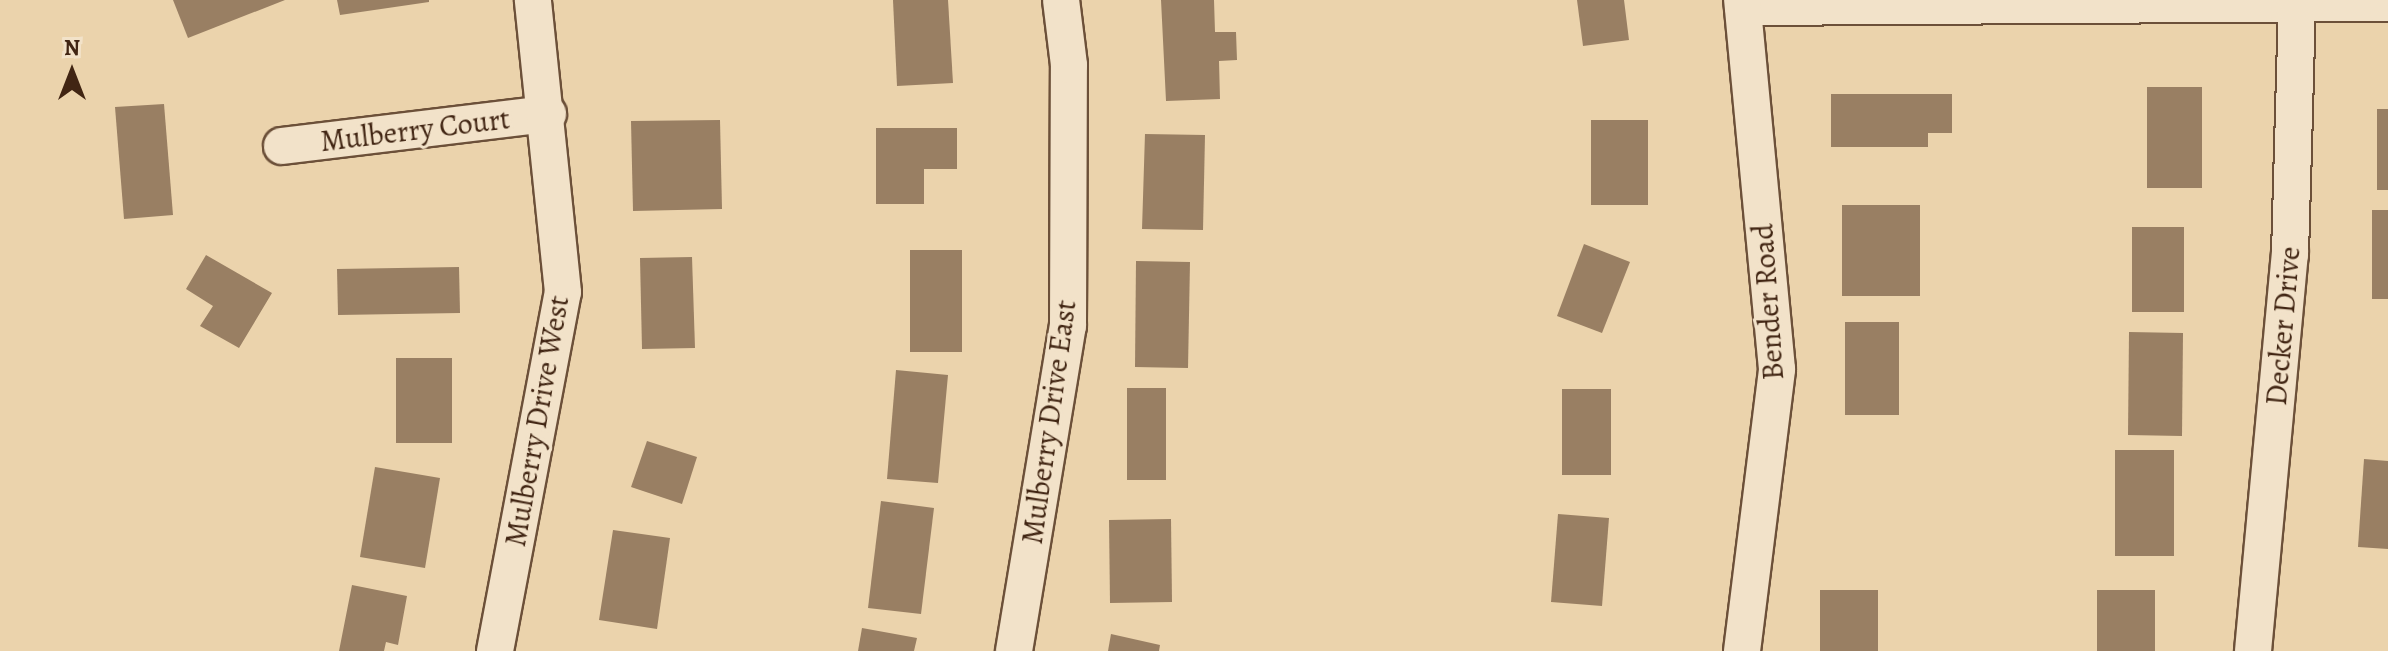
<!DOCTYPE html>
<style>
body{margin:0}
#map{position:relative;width:2388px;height:651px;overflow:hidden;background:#ebd3ac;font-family:Alegreya,serif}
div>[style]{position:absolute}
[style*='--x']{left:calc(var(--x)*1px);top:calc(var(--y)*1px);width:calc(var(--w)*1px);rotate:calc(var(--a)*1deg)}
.building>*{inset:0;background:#997f63}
.roads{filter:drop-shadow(2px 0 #6c5039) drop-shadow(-2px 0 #6c5039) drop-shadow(0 2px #6c5039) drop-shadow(0 -2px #6c5039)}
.minor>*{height:36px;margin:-18px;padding:0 18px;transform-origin:18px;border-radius:18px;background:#f2e2c9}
span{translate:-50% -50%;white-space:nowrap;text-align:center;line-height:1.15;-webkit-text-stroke:6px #f2e2c9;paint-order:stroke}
.street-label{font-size:30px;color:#412513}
.north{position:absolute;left:32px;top:32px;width:80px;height:80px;-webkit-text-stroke:6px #f2e2c9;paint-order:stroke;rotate:0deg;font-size:22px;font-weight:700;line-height:32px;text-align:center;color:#412513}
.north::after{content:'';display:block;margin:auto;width:28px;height:36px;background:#412513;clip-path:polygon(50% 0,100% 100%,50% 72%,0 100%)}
</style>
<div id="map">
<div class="building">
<i style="clip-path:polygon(173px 0,285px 0,188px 38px)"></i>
<i style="clip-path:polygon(337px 0,429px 0,429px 2px,340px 15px)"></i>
<i style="clip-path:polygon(893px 0,948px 0,953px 83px,897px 86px)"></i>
<i style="clip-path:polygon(1161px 0,1214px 0,1215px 32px,1236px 32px,1237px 60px,1219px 61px,1220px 99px,1166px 101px)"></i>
<i style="clip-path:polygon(1577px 0,1624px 0,1629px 40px,1583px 46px)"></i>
<i style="clip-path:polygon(2147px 87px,2202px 87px,2202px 188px,2147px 188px)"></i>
<i style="clip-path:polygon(1831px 94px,1952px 94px,1952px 133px,1928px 133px,1928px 147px,1831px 147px)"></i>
<i style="clip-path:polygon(164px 104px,173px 215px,124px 219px,115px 107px)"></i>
<i style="clip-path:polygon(2377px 109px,2388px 109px,2388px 190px,2377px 190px)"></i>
<i style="clip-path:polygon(720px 120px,722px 209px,633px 211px,631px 121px)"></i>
<i style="clip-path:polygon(1591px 120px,1648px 120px,1648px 205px,1591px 205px)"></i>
<i style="clip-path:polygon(876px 128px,957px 128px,957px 169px,924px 169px,924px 204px,876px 204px)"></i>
<i style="clip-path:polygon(1145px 134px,1205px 135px,1203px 230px,1142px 229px)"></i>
<i style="clip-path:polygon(1842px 205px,1920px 205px,1920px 296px,1842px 296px)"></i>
<i style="clip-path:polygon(2372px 210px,2388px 210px,2388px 299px,2372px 299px)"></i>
<i style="clip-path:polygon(2132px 227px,2184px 227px,2184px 312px,2132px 312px)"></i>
<i style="clip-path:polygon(1584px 244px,1630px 262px,1602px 333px,1557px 316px)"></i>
<i style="clip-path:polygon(910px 250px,962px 250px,962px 352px,910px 352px)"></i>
<i style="clip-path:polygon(206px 255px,272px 293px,239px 348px,200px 326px,213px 306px,186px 289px)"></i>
<i style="clip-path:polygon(692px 257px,695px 348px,642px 349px,640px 258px)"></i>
<i style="clip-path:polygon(1136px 261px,1190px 262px,1188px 368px,1135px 367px)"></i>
<i style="clip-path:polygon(459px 267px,460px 313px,338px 315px,337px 269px)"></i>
<i style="clip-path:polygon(1845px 322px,1899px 322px,1899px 415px,1845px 415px)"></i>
<i style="clip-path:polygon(2129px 332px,2183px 333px,2182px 436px,2128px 435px)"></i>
<i style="clip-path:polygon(396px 358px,452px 358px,452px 443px,396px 443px)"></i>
<i style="clip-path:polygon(896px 370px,948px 375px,938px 483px,887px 479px)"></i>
<i style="clip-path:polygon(1127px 388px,1166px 388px,1166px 480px,1127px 480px)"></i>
<i style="clip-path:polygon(1562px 389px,1611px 389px,1611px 475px,1562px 475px)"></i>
<i style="clip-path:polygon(647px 441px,697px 457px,682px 504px,631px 487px)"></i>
<i style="clip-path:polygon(2115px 450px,2174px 450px,2174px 556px,2115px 556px)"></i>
<i style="clip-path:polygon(2364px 459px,2388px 461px,2388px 549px,2358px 547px)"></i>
<i style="clip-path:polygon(375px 467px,440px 478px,425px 568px,360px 557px)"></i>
<i style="clip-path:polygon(881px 501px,934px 508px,921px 614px,868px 608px)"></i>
<i style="clip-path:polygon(1558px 514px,1609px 518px,1602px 606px,1551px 602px)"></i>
<i style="clip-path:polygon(1171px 519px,1172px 602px,1110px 603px,1109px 520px)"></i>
<i style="clip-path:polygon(613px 530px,670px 538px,657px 629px,599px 620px)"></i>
<i style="clip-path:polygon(352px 585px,407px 596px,398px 645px,386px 642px,384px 651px,339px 651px)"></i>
<i style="clip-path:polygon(1820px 590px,1878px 590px,1878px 651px,1820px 651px)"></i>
<i style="clip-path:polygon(2097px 590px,2155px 590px,2155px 651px,2097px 651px)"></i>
<i style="clip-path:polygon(862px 628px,917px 638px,914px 651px,858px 651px)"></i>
<i style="clip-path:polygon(1111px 634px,1160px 645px,1159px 651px,1108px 651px)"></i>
</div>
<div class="roads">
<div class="minor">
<i style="--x:1743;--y:7;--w:645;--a:-0.36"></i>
<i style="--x:282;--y:146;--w:268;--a:-6.9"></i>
<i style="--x:495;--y:651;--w:365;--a:-79.3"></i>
<i style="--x:563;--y:292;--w:294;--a:-95.9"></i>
<i style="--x:1014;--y:651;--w:329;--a:-80.6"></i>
<i style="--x:1068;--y:326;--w:261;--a:-89.8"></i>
<i style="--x:1069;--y:65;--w:65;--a:-97"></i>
<i style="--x:1742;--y:651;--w:284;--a:-82.9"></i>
<i style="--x:1777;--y:369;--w:371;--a:-95.4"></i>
<i style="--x:2253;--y:651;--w:399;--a:-84.7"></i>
<i style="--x:2290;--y:254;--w:254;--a:-88.4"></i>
</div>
</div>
<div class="street-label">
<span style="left:415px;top:130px;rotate:-7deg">Mulberry Court</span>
<span style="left:1768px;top:302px;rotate:-94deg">Bender Road</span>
<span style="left:2283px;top:326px;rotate:-85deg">Decker Drive</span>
<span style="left:537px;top:421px;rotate:-80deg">Mulberry Drive West</span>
<span style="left:1049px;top:422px;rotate:-82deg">Mulberry Drive East</span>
</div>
<div class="north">N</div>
</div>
